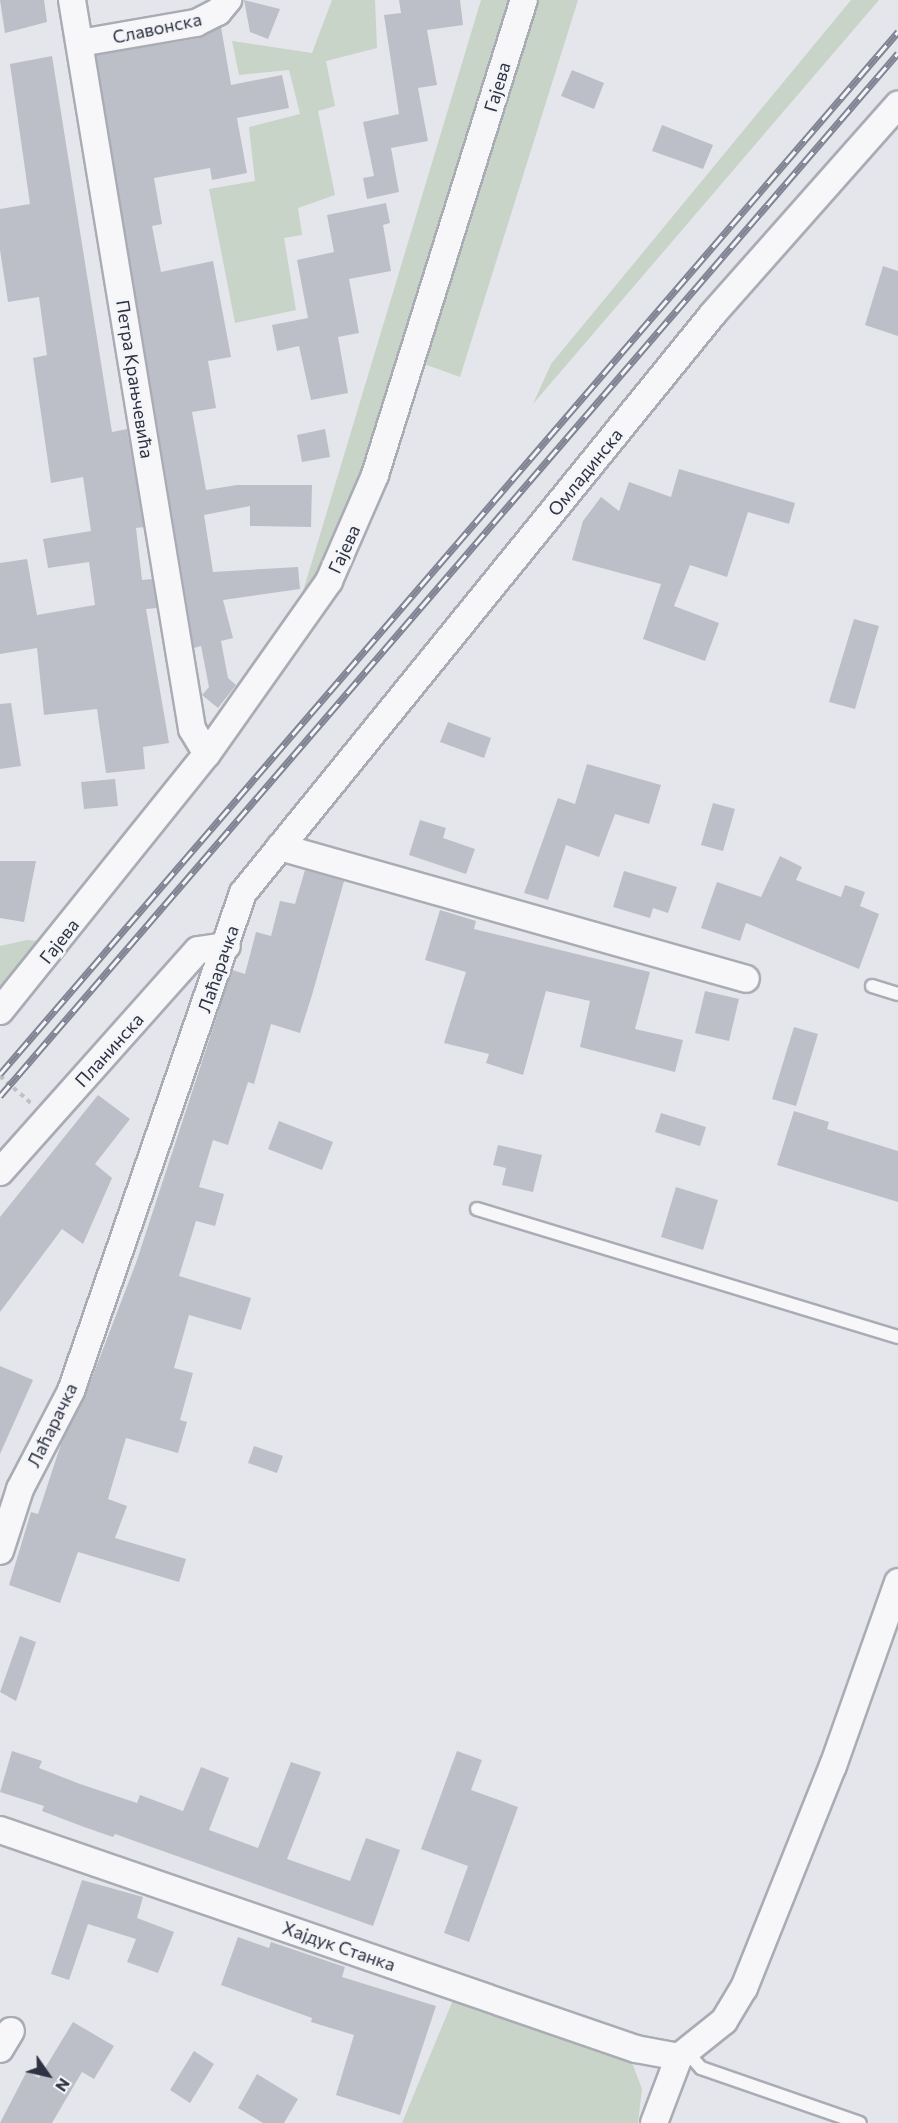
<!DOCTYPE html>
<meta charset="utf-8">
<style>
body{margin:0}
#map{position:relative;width:898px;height:2123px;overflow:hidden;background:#e5e6eb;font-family:Commissioner,sans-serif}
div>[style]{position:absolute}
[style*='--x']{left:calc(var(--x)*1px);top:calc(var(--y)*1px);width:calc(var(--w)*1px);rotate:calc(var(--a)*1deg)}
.green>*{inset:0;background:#c8d4c7}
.building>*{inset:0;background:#bcbfc7}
.path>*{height:4px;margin-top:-2px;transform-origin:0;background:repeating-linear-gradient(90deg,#bfc0c6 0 4.5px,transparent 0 9px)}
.roads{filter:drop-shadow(2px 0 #aaacb5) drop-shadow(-2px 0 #aaacb5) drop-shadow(0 2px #aaacb5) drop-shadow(0 -2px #aaacb5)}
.service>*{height:12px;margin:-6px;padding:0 6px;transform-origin:6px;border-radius:6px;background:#f7f7f9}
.minor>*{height:26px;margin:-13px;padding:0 13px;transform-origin:13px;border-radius:13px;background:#f7f7f9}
.rail>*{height:7px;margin-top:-3.5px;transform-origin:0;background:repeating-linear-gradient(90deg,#f4f5f8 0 14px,#808493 0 28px);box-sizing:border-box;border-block:2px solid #808493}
span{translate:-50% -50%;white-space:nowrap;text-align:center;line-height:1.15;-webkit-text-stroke:5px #f4f5f8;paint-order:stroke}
.street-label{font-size:18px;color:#2e3242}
.north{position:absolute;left:18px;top:2045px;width:60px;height:60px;-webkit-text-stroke:4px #f4f5f8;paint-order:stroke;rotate:124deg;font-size:16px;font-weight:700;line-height:24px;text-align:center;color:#2e3242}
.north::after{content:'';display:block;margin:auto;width:21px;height:27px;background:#2e3242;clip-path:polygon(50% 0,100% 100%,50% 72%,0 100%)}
</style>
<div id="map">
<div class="green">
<i style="clip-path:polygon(332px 0,375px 0,377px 48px,326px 61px,335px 106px,318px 111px,335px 195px,298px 208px,302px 235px,284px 238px,296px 310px,235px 323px,209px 189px,255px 181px,249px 127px,300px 114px,289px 70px,239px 75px,232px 41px,312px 53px)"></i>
<i style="clip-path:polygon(481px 0,578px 0,460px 377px,424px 364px,352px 554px,279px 671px)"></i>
<i style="clip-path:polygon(851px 0,879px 0,533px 404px,551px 364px)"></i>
<i style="clip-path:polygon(27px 940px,62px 943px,0 1018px,0 946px)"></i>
<i style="clip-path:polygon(453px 2000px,631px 2060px,642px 2089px,638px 2123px,402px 2123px)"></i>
</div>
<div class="building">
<i style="clip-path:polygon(0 0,44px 0,47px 22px,5px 33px)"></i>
<i style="clip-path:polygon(244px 0,280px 9px,268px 39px,250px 32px)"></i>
<i style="clip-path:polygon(399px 0,460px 0,463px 25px,427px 30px,437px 85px,418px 88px,428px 141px,391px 148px,399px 192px,367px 199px,363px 178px,374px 176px,363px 122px,399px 114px,384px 15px,401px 13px)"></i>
<i style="clip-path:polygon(221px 27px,231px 85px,282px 75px,289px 108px,237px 118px,247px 173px,212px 180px,210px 168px,154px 178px,162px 224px,152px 226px,161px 272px,213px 261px,231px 357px,208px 361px,216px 408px,192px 412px,206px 490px,237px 485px,312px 485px,311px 527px,250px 526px,250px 506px,204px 515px,213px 572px,298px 567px,300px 589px,223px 600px,233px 638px,221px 641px,228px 678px,236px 685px,218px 708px,202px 695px,209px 687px,201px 646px,194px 648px,96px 55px,199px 38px)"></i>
<i style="clip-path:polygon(52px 56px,112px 432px,127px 429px,144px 527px,136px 528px,142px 580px,152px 579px,157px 608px,146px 609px,169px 743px,143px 747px,145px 769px,106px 773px,97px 709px,44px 715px,37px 648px,0 654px,0 563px,27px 559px,37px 615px,95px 605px,89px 562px,48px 568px,43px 539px,91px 531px,83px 477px,51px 483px,33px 358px,47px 355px,39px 297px,8px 302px,0 250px,0 209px,30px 204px,10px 64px)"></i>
<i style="clip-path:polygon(572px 70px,604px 83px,594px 109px,561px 96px)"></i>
<i style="clip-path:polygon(662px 125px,713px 145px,703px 169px,652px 151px)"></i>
<i style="clip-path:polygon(386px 203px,390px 223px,383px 225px,391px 271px,349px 279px,359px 333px,338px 337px,348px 393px,311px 400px,299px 346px,277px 351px,272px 325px,308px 318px,297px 260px,334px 252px,327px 215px)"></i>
<i style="clip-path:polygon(883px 266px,898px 271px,898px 336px,865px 325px)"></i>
<i style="clip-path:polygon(325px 429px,330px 457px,302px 462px,297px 435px)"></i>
<i style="clip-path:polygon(679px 469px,795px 503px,789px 524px,748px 512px,727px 577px,690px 565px,674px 606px,719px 623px,705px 661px,643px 639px,661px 584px,572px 560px,583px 521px,601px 497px,619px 511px,629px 482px,671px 497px)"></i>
<i style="clip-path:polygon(854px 619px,879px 626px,855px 709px,829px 702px)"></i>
<i style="clip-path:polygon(11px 703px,21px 766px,0 769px,0 704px)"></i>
<i style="clip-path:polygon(448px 722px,491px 738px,484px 758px,440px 742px)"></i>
<i style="clip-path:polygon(587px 764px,661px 785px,649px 824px,615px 814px,599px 857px,566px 845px,548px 900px,524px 893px,558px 798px,575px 804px)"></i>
<i style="clip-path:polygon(115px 779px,118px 806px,84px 809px,81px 782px)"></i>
<i style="clip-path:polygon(713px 803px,735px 809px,723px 851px,701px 845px)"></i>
<i style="clip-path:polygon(420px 820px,446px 828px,443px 838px,475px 849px,466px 874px,409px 855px)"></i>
<i style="clip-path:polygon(780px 856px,802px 867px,796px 880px,841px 897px,845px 885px,865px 892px,860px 906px,879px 914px,859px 969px,746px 923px,740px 941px,701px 928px,717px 882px,761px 897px)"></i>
<i style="clip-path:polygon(0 861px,36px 861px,24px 922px,0 918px)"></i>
<i style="clip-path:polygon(305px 870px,344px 881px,312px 995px,300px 1033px,271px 1024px,254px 1084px,248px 1082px,228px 1145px,213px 1140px,199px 1187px,224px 1194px,215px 1226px,196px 1221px,179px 1276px,251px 1298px,241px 1330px,189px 1315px,174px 1368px,193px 1373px,180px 1420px,187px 1422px,178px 1453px,126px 1438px,108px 1499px,127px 1506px,115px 1538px,186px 1559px,179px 1582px,78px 1552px,60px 1603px,9px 1585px,31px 1512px,38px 1514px,63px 1438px,85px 1396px,136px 1263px,232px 970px,245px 974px,256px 932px,271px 936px,280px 901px,295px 904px)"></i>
<i style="clip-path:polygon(624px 871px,677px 887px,668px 913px,653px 908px,650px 918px,613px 907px)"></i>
<i style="clip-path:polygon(440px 910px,476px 921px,474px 929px,650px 972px,635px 1029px,683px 1040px,675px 1072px,580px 1047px,590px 1001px,546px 991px,523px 1075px,486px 1063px,489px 1054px,444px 1043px,466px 972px,425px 960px)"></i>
<i style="clip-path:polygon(705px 991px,739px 999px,729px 1041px,695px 1033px)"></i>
<i style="clip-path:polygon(794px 1027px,818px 1034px,796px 1106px,772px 1099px)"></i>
<i style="clip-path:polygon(98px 1095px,130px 1119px,95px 1164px,112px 1178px,83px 1244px,62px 1229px,0 1312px,0 1217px)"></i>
<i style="clip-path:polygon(794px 1111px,829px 1122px,827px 1129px,898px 1151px,898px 1202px,777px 1165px)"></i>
<i style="clip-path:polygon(661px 1113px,706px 1127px,700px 1146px,655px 1132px)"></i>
<i style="clip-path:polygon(279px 1121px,333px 1142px,322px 1170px,268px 1149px)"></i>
<i style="clip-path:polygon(498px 1145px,542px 1155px,533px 1192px,502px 1185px,506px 1168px,493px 1165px)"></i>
<i style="clip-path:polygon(676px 1187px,718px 1200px,703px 1250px,661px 1237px)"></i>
<i style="clip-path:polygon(0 1366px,33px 1380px,0 1454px)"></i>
<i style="clip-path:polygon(254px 1446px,283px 1456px,277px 1473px,248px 1463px)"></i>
<i style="clip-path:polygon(20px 1636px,36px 1642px,16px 1701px,0 1692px)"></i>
<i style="clip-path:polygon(12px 1751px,42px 1761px,39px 1768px,80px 1784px,137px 1803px,140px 1795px,183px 1811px,201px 1767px,229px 1778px,209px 1830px,258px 1848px,291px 1762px,321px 1772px,287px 1859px,350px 1881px,366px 1838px,400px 1850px,373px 1926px,115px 1834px,113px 1837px,84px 1827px,42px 1811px,44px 1806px,0 1792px)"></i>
<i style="clip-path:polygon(457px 1751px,482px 1760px,471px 1790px,518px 1807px,469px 1942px,444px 1933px,468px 1866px,421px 1849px)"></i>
<i style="clip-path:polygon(82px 1880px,143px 1897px,137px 1918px,174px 1932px,158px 1973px,127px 1962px,136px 1939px,88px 1924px,69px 1980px,51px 1974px)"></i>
<i style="clip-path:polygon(238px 1937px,269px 1948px,271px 1942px,345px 1967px,342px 1977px,436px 2006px,400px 2115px,336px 2095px,354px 2035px,311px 2022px,312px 2018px,221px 1985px)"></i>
<i style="clip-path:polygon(73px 2022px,114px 2046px,94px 2079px,82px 2072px,52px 2123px,0 2123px,27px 2071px,39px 2078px)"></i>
<i style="clip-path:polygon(194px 2051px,214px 2064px,190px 2103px,170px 2090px)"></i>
<i style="clip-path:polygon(257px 2074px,298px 2099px,284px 2123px,263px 2123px,238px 2108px)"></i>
</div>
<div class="path">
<i style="--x:0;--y:1076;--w:41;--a:41.1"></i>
</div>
<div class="roads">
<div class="service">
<i style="--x:872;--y:986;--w:27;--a:17"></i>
<i style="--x:477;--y:1209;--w:440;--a:16.9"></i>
<i style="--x:688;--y:2053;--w:20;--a:49"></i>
<i style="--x:701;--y:2068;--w:168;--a:19.1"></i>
</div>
<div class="minor">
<i style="--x:72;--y:0;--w:739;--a:80.65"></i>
<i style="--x:192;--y:729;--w:29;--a:59"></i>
<i style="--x:80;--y:43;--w:118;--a:-9.8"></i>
<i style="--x:196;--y:23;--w:25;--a:-27"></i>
<i style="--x:218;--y:12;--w:16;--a:-50"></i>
<i style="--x:280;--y:847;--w:484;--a:15.8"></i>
<i style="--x:0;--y:1011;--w:330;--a:-51.2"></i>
<i style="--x:207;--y:754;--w:212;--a:-54.8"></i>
<i style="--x:329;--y:581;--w:116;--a:-66.5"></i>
<i style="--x:375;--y:475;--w:498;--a:-72.6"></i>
<i style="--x:0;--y:1172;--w:297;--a:-48.3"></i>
<i style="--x:198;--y:950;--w:29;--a:-8"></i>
<i style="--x:0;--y:1551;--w:65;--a:-72.1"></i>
<i style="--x:20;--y:1489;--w:110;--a:-62.5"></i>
<i style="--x:71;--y:1391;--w:527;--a:-70.95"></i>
<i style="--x:243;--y:893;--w:744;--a:-50.94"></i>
<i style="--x:712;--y:315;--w:281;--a:-48.5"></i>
<i style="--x:0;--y:1830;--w:673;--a:19"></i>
<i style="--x:636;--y:2049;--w:44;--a:10.5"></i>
<i style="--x:679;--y:2057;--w:58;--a:-38.7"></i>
<i style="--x:724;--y:2021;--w:39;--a:-59"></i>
<i style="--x:744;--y:1988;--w:239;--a:-68.2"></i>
<i style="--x:833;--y:1766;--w:195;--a:-70.5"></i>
<i style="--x:0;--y:2049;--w:21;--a:-59"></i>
<i style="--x:654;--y:2123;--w:71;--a:-69.3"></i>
</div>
</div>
<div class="rail">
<i style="--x:0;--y:1074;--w:1376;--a:-49.25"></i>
<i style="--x:0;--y:1096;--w:1376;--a:-49.27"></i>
</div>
<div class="street-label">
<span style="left:157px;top:28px;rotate:-12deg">Славонска</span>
<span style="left:497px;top:87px;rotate:-73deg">Гајева</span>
<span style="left:135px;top:379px;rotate:81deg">Петра Крањчевића</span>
<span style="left:585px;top:472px;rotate:-51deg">Омладинска</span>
<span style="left:344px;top:549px;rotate:-65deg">Гајева</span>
<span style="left:59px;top:941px;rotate:-52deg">Гајева</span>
<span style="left:218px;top:969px;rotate:-71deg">Лаћарачка</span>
<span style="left:109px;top:1050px;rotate:-48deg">Планинска</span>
<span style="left:52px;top:1425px;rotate:-64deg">Лаћарачка</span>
<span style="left:339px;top:1946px;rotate:19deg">Хајдук Станка</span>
</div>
<div class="north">N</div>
</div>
